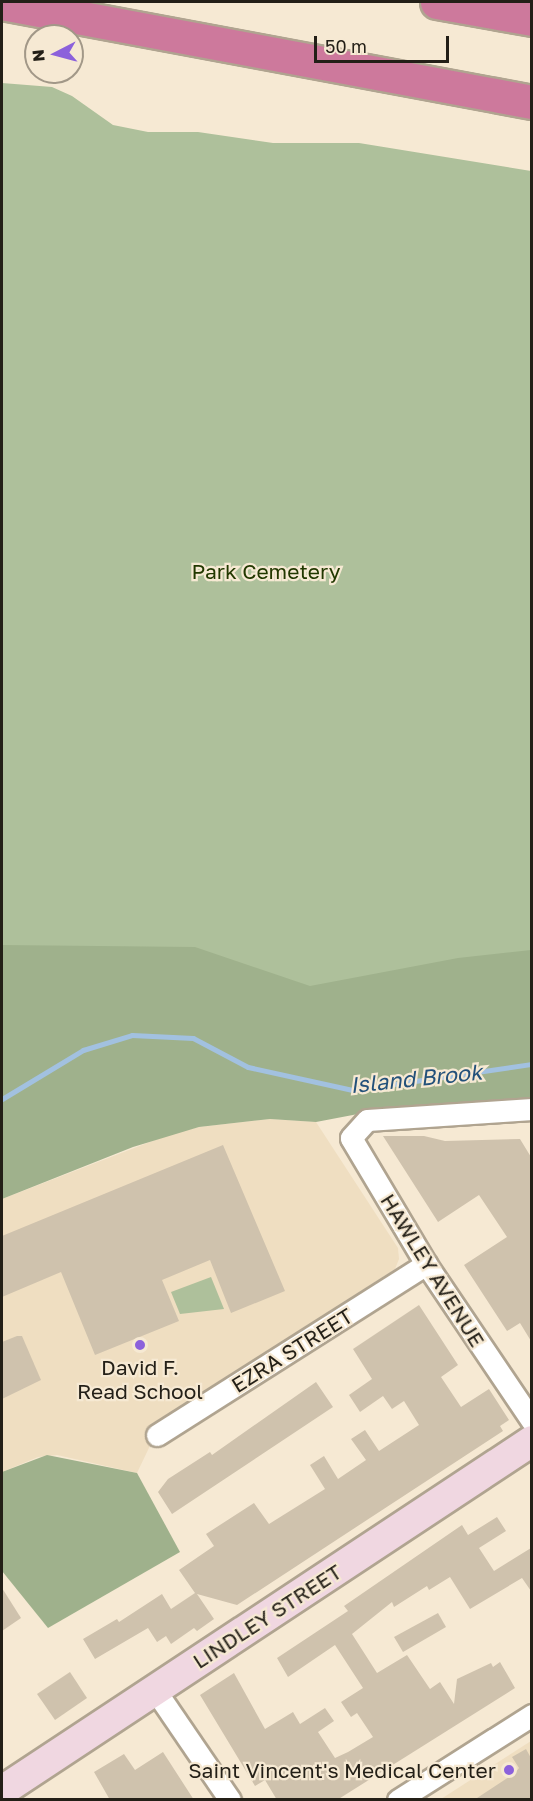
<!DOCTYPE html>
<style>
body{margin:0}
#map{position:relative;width:533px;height:1801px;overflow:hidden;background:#f6e9d3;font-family:"Golos Text",sans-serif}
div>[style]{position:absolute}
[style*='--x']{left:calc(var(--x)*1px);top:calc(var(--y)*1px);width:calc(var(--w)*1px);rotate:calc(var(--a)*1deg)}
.built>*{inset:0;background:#efdec1}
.green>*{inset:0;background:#aec09b}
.forest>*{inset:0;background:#9fb18c}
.stream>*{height:5px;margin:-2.5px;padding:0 2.5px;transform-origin:2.5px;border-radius:2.5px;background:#a2c1e0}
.building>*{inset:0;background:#cfc2ad}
.roads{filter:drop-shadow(2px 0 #b0a490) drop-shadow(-2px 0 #b0a490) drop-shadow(0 2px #b0a490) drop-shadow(0 -2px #b0a490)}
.street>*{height:21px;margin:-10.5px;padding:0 10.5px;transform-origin:10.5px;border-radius:10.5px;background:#fff}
.secondary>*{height:30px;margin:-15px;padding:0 15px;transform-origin:15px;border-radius:15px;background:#f0d7e1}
.highway>*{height:33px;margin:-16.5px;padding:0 16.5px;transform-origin:16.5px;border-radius:16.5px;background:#cd799c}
.dots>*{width:16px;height:16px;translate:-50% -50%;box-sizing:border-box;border:3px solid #f6e9d3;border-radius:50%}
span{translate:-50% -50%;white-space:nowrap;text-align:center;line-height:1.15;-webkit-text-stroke:4.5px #f6e9d3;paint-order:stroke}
.park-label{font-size:21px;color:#223800}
.street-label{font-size:21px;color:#231f17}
.poi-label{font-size:21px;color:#231f17}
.right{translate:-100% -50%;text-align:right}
.water-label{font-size:22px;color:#23517a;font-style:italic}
.frame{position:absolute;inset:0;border:3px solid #231f17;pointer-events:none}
.north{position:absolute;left:24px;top:24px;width:60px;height:60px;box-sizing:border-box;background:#f6e9d3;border:2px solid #a29888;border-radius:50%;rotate:264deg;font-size:16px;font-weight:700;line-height:24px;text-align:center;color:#231f17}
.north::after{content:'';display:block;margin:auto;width:21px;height:27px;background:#8c61db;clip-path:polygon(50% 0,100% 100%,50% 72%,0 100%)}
.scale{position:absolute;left:314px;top:36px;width:135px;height:27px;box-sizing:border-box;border:3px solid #231f17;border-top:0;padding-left:8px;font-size:18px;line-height:21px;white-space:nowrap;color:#231f17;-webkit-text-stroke:4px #f6e9d3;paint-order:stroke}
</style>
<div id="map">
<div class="built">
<i style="clip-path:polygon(270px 1119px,316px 1122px,398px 1248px,399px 1259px,395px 1269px,168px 1417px,157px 1431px,137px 1473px,57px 1455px,38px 1457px,2px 1472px,2px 1199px,168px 1135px,199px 1127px)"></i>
<i style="clip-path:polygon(531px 1741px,531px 1799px,441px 1799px)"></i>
</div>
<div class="green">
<i style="clip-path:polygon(2px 83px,52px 87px,72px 96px,113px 125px,148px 132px,198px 132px,273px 143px,359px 143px,531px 171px,531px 1033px,2px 972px)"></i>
<i style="clip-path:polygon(211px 1277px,224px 1309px,180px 1314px,171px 1292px)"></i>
</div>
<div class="forest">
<i style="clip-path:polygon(2px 945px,195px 947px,310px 986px,458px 958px,531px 950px,531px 1100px,379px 1110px,316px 1122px,270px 1119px,199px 1127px,133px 1147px,2px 1199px)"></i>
<i style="clip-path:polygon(47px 1455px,137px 1473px,180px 1552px,48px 1628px,2px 1571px,2px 1472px)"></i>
</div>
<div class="stream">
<i style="--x:2;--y:1099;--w:95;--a:-31.2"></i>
<i style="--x:83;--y:1050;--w:51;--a:-17"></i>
<i style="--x:132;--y:1035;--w:61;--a:2.8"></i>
<i style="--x:193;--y:1038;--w:62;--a:27.8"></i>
<i style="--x:248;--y:1067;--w:107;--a:12.4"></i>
<i style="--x:353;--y:1090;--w:181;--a:-8.3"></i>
</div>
<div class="building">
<i style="clip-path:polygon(383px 1136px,424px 1136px,445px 1141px,520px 1139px,531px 1157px,531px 1341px,520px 1323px,507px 1331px,464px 1265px,507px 1237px,479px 1195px,438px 1222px)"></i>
<i style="clip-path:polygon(223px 1145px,285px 1291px,231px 1313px,210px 1260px,162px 1280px,179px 1321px,95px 1355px,61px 1272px,2px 1297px,2px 1236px)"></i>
<i style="clip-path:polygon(419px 1305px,458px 1365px,441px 1377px,461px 1407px,489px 1389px,509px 1420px,500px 1426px,503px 1431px,237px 1605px,197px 1594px,214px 1619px,197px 1631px,194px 1628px,171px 1644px,166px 1636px,157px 1642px,148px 1628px,95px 1659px,83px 1639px,117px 1619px,119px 1622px,162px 1594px,171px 1609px,195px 1593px,179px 1570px,214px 1546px,206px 1534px,254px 1503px,269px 1524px,325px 1489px,310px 1465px,324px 1456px,338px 1479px,366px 1460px,351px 1439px,365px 1430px,379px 1451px,419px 1425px,404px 1401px,392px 1409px,383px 1396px,360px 1412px,349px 1395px,372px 1379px,353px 1349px)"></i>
<i style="clip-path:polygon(17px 1336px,22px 1336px,41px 1380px,2px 1399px,2px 1342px)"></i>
<i style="clip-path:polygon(316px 1382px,333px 1407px,172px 1514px,158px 1492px,168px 1479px,210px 1452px,212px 1455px)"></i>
<i style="clip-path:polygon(497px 1517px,506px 1531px,479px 1548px,494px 1571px,531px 1548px,531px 1591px,522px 1578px,470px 1609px,450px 1577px,429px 1590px,427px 1586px,394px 1607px,392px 1602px,352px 1634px,377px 1673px,407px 1655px,430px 1689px,440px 1682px,454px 1704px,457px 1679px,491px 1663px,493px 1667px,500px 1662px,515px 1688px,337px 1800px,277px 1800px,265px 1780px,255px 1786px,200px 1695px,234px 1673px,265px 1729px,293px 1712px,300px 1724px,325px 1708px,334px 1721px,318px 1732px,335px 1758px,348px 1752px,373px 1737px,357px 1713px,351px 1717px,341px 1702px,363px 1688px,335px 1645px,288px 1677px,277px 1658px,348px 1611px,344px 1606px,462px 1525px,468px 1535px)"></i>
<i style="clip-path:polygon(2px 1588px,21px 1618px,2px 1631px)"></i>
<i style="clip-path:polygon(438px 1613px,446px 1627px,403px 1652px,394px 1637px)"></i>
<i style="clip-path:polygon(70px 1672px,87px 1698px,55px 1720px,37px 1694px)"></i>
<i style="clip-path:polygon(526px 1749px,531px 1758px,531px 1800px,474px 1800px,515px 1773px,519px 1768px,512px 1757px)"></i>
<i style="clip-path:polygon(163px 1752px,194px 1800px,110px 1800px,94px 1772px,124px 1754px,135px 1770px)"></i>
</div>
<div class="roads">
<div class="street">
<i style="--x:532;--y:1109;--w:165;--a:176.2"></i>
<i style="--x:367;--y:1120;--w:24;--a:132"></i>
<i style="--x:351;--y:1138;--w:147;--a:59.2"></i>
<i style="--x:426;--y:1264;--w:189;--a:56"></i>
<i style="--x:157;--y:1435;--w:319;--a:-32.4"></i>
<i style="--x:155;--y:1690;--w:133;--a:55.7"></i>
<i style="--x:398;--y:1800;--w:159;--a:-32.4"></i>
</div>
<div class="secondary">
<i style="--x:2;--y:1791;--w:635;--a:-33.44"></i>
</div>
<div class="highway">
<i style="--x:437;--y:2;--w:97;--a:10.1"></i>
<i style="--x:2;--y:3;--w:539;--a:10.58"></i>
</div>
</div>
<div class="dots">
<i style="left:140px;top:1345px;background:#8c61db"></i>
<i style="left:509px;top:1770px;background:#8c61db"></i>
</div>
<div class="park-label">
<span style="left:266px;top:571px">Park Cemetery</span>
</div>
<div class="street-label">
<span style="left:433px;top:1270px;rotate:58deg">HAWLEY AVENUE</span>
<span style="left:292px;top:1350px;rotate:-32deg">EZRA STREET</span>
<span style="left:267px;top:1616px;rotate:-33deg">LINDLEY STREET</span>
</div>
<div class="poi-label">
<span style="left:140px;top:1379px">David F.<br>Read School</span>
<span class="right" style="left:496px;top:1770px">Saint Vincent's Medical Center</span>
</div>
<div class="water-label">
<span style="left:416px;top:1078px;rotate:-6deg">Island Brook</span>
</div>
<div class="frame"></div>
<div class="north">N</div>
<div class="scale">50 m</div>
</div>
